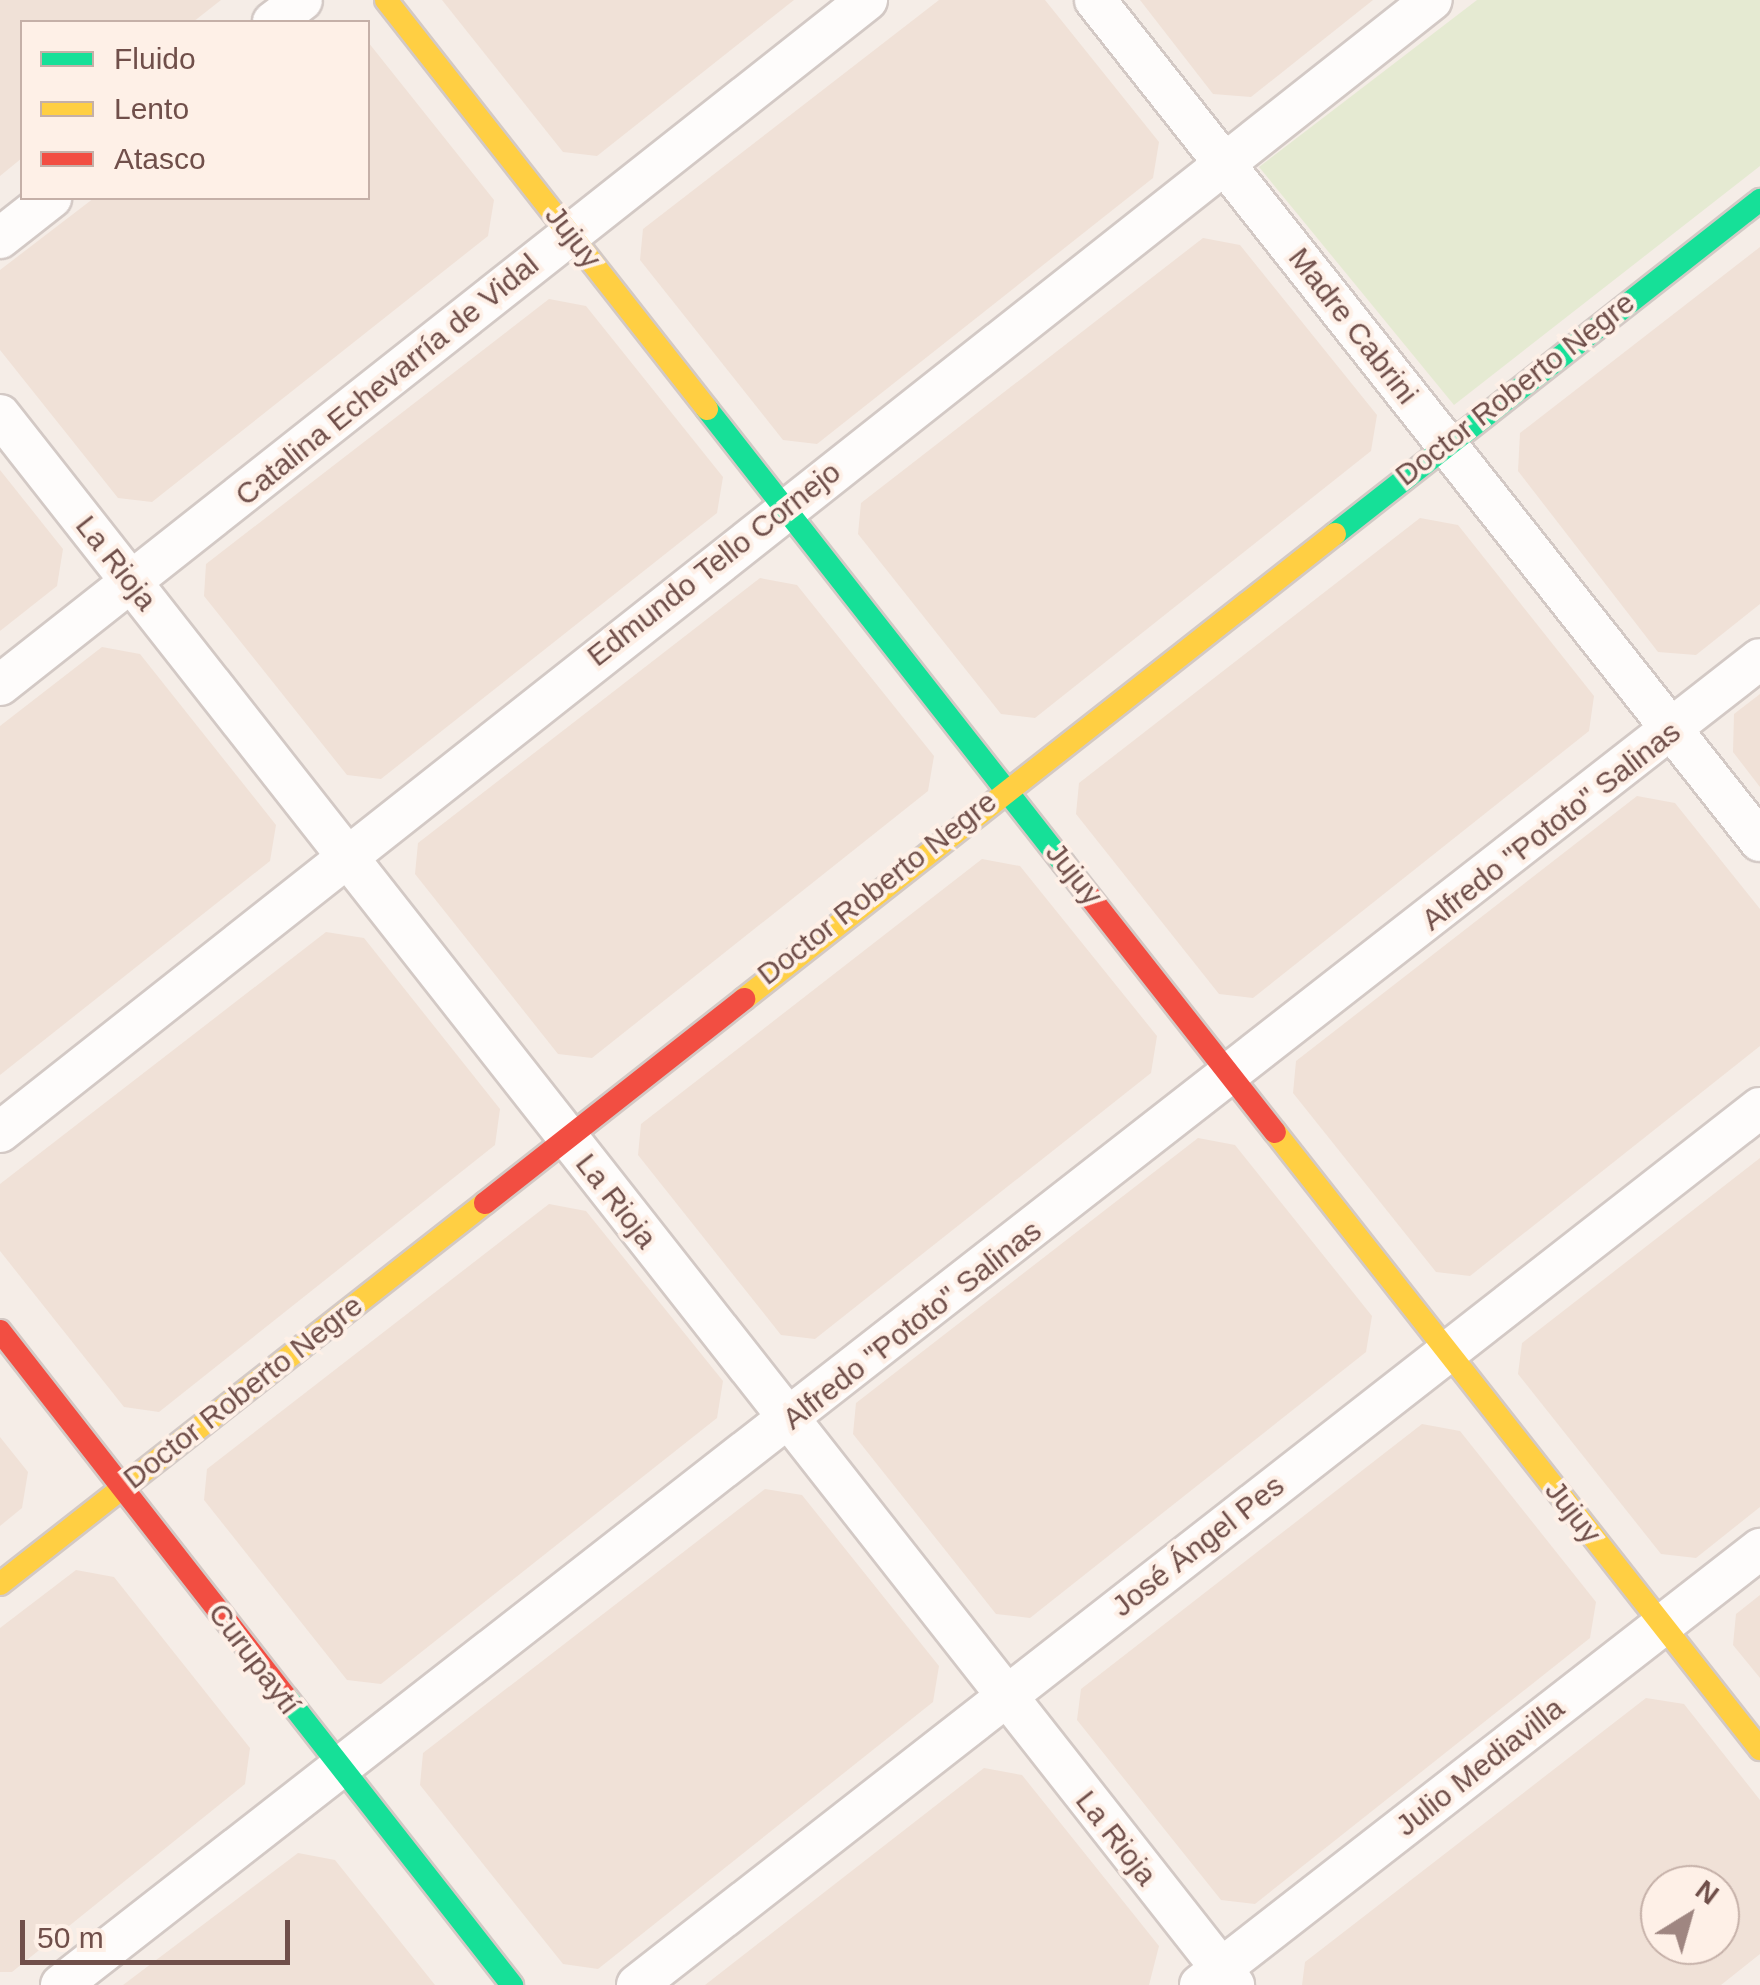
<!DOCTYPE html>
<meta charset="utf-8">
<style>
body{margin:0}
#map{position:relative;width:1760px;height:1985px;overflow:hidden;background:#f5ede7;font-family:Arial,sans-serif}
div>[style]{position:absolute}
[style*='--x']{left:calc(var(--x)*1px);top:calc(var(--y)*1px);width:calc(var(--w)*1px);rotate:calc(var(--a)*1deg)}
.residential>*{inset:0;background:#f0e1d7}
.green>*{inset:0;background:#e5ead2}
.roads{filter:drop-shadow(2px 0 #d3c9c5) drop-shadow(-2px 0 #d3c9c5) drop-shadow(0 2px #d3c9c5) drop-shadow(0 -2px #d3c9c5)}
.street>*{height:40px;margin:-20px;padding:0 20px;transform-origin:20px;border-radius:20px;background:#fefcfb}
.fast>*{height:22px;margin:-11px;padding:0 11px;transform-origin:11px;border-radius:11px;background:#16e098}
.slow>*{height:22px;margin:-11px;padding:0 11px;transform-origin:11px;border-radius:11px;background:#ffcf43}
.jam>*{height:22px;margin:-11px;padding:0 11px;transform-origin:11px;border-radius:11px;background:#f24e42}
span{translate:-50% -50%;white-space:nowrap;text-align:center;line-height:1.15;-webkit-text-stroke:8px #fef0e7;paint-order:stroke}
.street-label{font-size:30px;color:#704f4a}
.legend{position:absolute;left:20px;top:20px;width:350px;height:180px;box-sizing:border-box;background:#fef0e7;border:2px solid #c5b0a8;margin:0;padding:12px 18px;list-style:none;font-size:30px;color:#704f4a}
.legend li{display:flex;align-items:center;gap:20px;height:50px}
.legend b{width:50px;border:2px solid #c5b0a8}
.north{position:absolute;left:1640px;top:1865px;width:100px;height:100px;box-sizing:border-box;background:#fef0e7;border:2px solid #c5b0a8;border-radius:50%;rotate:37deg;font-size:28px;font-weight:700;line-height:40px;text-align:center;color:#704f4a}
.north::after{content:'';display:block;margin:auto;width:35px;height:45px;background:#9f8681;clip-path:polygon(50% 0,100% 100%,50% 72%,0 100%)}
.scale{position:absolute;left:20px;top:1920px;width:270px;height:45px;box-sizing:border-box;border:5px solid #704f4a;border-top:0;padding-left:12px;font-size:30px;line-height:35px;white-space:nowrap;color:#704f4a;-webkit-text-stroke:8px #fef0e7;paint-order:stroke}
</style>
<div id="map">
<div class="residential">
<i style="clip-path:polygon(0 0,221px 0,193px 22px,22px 22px,22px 158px,0 176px)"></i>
<i style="clip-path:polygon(442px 0,794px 0,597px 156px,563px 152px)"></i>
<i style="clip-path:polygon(939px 0,1045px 0,1159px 142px,1153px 178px,817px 444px,783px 440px,640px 260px,643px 229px)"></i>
<i style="clip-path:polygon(1140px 0,1373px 0,1251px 97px,1213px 94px)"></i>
<i style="clip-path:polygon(368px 42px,494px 200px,488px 236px,152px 502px,118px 498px,0 350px,0 270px,94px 198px,368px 198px)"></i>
<i style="clip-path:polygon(1203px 238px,1240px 245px,1377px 415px,1371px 451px,1035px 718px,1001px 714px,858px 534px,861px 503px)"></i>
<i style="clip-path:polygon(1760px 247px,1760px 604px,1696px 655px,1658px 652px,1518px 471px,1520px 433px)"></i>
<i style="clip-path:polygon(549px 299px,586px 306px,723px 477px,717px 513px,381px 779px,347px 775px,204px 596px,206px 564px)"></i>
<i style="clip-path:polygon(0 470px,63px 549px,57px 586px,0 631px)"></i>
<i style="clip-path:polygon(1420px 518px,1458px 525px,1594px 696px,1589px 731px,1253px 998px,1219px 994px,1076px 814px,1079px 783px)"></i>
<i style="clip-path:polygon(760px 578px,797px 585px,934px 756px,928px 791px,592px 1058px,558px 1054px,415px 874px,418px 843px)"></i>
<i style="clip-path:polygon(102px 647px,140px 654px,276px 825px,270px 861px,0 1075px,0 726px)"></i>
<i style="clip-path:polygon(1760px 694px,1760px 787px,1733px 752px,1734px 714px)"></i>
<i style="clip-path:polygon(1637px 796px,1675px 803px,1760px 909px,1760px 1046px,1470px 1276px,1436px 1272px,1293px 1093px,1296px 1061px)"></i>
<i style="clip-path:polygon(982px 859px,1020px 866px,1157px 1036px,1151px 1073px,815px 1339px,781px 1335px,638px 1155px,641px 1124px)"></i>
<i style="clip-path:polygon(326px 932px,364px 938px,500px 1109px,495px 1145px,159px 1412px,124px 1407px,0 1251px,0 1184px)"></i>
<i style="clip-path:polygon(1198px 1138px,1235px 1145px,1372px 1316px,1366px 1352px,1030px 1618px,996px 1614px,853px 1434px,856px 1403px)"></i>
<i style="clip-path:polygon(1760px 1158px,1760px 1507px,1696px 1558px,1661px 1554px,1518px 1374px,1522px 1343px)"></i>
<i style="clip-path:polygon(549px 1204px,586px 1211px,723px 1381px,717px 1418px,381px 1684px,347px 1680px,204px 1500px,207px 1469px)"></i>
<i style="clip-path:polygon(1422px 1424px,1460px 1431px,1596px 1602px,1590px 1638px,1255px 1904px,1221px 1900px,1077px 1720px,1081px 1689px)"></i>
<i style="clip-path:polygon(0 1437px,28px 1472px,22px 1508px,0 1526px)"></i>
<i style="clip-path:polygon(765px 1489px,802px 1495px,939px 1666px,933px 1702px,598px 1969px,563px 1964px,420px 1785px,423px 1753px)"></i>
<i style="clip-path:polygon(76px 1570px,114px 1577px,250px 1748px,245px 1784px,12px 1972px,0 1972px,0 1628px)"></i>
<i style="clip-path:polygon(1760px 1595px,1760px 1678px,1733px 1645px,1736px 1614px)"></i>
<i style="clip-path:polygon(evenodd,1646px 1698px,1684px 1704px,1760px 1800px,1760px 1954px,1721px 1985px,1302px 1985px,1305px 1962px,1646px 1698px,1660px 1885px,1720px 1885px,1720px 1945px,1660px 1945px,1660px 1885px)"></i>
<i style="clip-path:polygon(984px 1768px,1022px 1775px,1159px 1946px,1149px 1985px,705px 1985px)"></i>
<i style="clip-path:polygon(298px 1853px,335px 1860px,435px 1985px,123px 1985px)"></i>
</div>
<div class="green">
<i style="clip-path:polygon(1477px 0,1760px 0,1760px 166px,1454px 405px,1259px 167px)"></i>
</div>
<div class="roads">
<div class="street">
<i style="--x:1095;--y:0;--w:1072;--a:51.67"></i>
<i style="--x:273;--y:22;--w:36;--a:-37"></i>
<i style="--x:0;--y:238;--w:65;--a:-38.1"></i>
<i style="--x:0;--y:415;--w:1997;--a:51.83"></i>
<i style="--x:0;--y:685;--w:1105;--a:-38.31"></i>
<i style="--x:0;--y:1132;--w:1825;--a:-38.33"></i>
<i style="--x:61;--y:1985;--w:2155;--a:-37.97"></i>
<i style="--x:637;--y:1985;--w:1425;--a:-37.99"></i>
<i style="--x:1200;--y:1985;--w:710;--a:-37.9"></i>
</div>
<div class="fast">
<i style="--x:707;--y:409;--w:578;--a:51.88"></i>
<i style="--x:1335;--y:534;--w:541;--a:-38.16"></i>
<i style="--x:287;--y:1698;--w:365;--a:51.9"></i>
</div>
<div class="slow">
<i style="--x:386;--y:0;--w:520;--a:51.87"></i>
<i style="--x:744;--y:999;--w:752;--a:-38.2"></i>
<i style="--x:1275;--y:1132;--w:785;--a:51.83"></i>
<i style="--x:0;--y:1584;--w:617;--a:-38.15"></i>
</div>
<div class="jam">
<i style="--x:1064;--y:864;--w:341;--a:51.8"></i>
<i style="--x:485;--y:1203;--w:330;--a:-38.2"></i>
<i style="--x:0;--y:1331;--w:466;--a:52"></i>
</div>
</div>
<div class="street-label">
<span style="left:573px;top:237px;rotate:52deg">Jujuy</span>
<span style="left:1353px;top:326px;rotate:52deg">Madre Cabrini</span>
<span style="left:387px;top:380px;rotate:-39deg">Catalina Echevarría de Vidal</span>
<span style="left:1515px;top:389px;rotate:-38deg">Doctor Roberto Negre</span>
<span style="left:116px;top:563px;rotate:52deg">La Rioja</span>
<span style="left:714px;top:564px;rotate:-38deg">Edmundo Tello Cornejo</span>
<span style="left:1551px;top:826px;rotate:-38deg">Alfredo "Pototo" Salinas</span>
<span style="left:1074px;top:874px;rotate:51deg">Jujuy</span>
<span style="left:877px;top:888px;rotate:-38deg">Doctor Roberto Negre</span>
<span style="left:616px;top:1201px;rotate:52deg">La Rioja</span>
<span style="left:912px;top:1325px;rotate:-38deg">Alfredo "Pototo" Salinas</span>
<span style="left:243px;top:1392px;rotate:-38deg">Doctor Roberto Negre</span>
<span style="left:1573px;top:1512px;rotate:52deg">Jujuy</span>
<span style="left:1198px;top:1546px;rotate:-38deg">José Ángel Pes</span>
<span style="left:254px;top:1659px;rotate:53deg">Curupaytí</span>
<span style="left:1480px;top:1767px;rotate:-38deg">Julio Mediavilla</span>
<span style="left:1116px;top:1838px;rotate:52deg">La Rioja</span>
</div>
<ul class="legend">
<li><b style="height:12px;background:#16e098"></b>Fluido</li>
<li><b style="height:12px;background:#ffcf43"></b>Lento</li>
<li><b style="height:12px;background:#f24e42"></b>Atasco</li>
</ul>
<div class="north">N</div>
<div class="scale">50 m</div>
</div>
